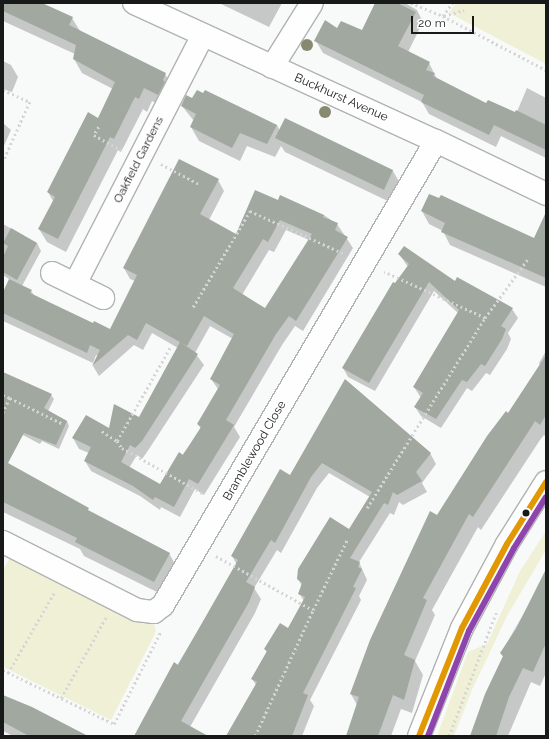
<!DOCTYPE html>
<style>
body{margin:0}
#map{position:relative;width:549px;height:739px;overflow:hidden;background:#f7faf9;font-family:Raleway,sans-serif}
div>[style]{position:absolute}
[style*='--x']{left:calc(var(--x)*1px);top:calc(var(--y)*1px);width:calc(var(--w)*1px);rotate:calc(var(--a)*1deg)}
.green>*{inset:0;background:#f0f0d6}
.shadow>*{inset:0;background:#0003}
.building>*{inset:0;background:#a1a89f}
.path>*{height:2.5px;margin-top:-1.25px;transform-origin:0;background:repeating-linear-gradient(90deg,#d4d5d5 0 2px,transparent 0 5px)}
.roads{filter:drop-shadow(1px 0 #b1b3b2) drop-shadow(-1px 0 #b1b3b2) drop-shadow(0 1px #b1b3b2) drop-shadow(0 -1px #b1b3b2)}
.street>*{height:22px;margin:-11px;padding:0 11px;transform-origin:11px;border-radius:11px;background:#fefefe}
.secondary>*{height:22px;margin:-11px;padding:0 11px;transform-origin:11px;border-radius:11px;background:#fefefe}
.bus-1>*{height:6px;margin:-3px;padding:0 3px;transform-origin:3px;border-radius:3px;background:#e19802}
.bus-2>*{height:6px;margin:-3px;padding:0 3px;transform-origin:3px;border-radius:3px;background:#8e44ad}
.trees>*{width:12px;height:12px;margin:-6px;border-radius:50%;background:#898972}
.dots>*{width:11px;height:11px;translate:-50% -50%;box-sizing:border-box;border:2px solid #fff;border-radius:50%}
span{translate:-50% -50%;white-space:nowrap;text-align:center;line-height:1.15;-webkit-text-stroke:3px #fff;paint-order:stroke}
.street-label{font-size:12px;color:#181a19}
.frame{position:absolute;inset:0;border:4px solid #181a19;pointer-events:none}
.scale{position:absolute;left:411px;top:16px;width:63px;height:18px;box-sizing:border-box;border:2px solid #181a19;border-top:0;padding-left:5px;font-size:12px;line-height:14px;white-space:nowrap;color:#181a19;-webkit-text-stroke:3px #fff;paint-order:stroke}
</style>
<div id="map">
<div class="green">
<i style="clip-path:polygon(456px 3px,546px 3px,546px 64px,449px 13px)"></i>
<i style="clip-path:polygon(546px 531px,546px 550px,507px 616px,472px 690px,454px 736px,437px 736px,468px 652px,487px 644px,520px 571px)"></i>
<i style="clip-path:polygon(13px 552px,152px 618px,156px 630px,154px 636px,111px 720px,3px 667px,3px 570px)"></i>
</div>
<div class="shadow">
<i style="clip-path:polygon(3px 3px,39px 3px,72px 18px,80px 31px,165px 74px,173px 87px,166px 108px,152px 101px,147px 112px,143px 109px,121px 152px,118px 150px,66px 252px,47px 242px,39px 229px,53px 201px,48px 192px,99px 119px,113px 89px,82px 73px,74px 59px,75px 54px,3px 21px)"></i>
<i style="clip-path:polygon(219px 3px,282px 3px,269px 27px)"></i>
<i style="clip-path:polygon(376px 3px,405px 3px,417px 10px,423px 22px,408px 52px,429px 63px,437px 79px,486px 104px,516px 114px,527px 88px,546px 98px,546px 158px,501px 136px,496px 147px,429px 114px,422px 102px,323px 53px,316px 41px,338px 29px,363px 32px)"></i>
<i style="clip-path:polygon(3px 61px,11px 65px,18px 77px,12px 92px,3px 89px)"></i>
<i style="clip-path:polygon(192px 100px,277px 125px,280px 131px,286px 119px,393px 171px,401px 185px,392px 203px,285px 152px,281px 146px,275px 157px,247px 146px,240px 161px,199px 141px,191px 127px,194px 121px,182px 106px)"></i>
<i style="clip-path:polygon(3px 123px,11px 130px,3px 148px)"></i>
<i style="clip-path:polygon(evenodd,218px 180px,224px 191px,209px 220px,236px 235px,279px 201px,324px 215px,337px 224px,353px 248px,303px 331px,295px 326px,282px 345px,234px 427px,240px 437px,204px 495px,195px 489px,180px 517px,161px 507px,160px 510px,140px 496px,91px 471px,85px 461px,89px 453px,79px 449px,73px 438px,109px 430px,140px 419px,178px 348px,152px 333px,143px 350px,134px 345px,99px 376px,93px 366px,98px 356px,96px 355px,93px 363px,3px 321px,3px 294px,10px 280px,3px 275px,3px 224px,37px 243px,41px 251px,22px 286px,31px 291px,34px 295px,93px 325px,111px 330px,135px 281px,130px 279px,124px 268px,218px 180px,286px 230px,309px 240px,265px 310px,242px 295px,269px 250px,274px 252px,286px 230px,218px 180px,210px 326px,233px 339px,211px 379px,218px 389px,198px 424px,201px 429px,160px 486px,129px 468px,137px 455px,142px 459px,147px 452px,204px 365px,195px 353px,210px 326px)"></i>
<i style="clip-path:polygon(422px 211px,546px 243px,546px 287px,450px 245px,443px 231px,429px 224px)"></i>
<i style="clip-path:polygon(399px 254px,512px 309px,518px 318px,508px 333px,511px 339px,507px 349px,490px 375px,486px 373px,472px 391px,467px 388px,441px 428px,421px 416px,415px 407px,421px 398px,414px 387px,458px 313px,434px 291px,375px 391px,348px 377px,343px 368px,408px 267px)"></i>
<i style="clip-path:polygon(546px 351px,546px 437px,544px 435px,540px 440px,481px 530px,478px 527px,432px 610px,435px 615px,415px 661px,423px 675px,412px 713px,401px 709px,391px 736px,347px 736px,357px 705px,351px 694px,438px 516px,508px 414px,540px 365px,539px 363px)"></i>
<i style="clip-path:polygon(3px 373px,51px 395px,54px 399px,48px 411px,67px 421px,69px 426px,59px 449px,42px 441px,40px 444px,17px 432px,3px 418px)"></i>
<i style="clip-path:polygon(346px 381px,430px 453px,436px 464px,422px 483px,427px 492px,403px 505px,399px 502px,394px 515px,390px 513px,359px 562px,367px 580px,359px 596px,361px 600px,310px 700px,314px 706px,302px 736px,227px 736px,256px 685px,252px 679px,267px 653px,265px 649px,288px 629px,304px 601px,299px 593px,302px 586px,298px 579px,350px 530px,370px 497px,329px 473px,317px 488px,281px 553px,277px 550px,254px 588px,261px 599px,255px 613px,190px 727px,206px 736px,135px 736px,237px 565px,232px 556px,291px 476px)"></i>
<i style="clip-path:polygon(3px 462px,90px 512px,169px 553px,177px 568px,163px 595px,84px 556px,80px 549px,3px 512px)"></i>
<i style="clip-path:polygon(546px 575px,546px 673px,540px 686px,531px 682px,508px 736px,471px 736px,504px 658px,501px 653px)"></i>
<i style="clip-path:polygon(3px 696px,80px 736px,13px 736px,3px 731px)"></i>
</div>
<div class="building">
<i style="clip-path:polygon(3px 3px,42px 3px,73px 17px,69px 25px,166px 73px,163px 80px,165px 82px,158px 95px,144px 88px,139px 99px,135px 97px,114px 139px,110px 137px,58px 239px,38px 229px,55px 197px,47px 192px,88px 112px,98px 118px,115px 82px,73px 59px,76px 45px,3px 11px)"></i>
<i style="clip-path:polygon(375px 3px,397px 3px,416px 12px,398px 46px,430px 62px,426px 70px,435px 73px,433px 76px,486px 103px,488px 100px,515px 112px,516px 110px,546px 125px,546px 150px,494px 125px,489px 135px,421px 102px,424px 95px,314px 41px,325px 20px,337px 28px,341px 21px,362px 30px)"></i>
<i style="clip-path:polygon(197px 90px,203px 93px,205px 90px,277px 125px,267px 144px,240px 133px,232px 148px,190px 127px,196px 114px,181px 106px,186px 95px,192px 98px)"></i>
<i style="clip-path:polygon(285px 118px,393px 170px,384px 190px,275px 138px)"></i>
<i style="clip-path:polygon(evenodd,179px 159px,219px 179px,200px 214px,236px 234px,255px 190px,278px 200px,280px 195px,324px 215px,323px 217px,338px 223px,335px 230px,348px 237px,296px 321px,289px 316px,276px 334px,226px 420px,234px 425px,198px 484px,189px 479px,174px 507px,155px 497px,153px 500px,133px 486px,84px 461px,91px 447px,72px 438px,86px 415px,109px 428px,114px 404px,139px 417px,180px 342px,198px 354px,142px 441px,135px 448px,130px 445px,121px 462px,160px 484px,179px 452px,183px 455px,201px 427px,197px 424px,220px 385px,210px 379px,234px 334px,204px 316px,187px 346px,146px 323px,137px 340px,128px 335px,92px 366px,100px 350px,90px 345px,87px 353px,3px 313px,3px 292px,9px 279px,32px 290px,30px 293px,93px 323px,94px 321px,110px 329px,137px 275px,123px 268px,179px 159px,280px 220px,312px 234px,265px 308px,233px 288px,263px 239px,268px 242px,280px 220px)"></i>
<i style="clip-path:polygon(429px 194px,439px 198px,441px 195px,534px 238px,546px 212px,546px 278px,441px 232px,445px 223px,421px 211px)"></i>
<i style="clip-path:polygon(11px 228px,37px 243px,17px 280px,3px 272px,3px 257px,8px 246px,3px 243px)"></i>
<i style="clip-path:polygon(404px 246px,455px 281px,457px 277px,513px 308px,501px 326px,506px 329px,502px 339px,485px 366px,481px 364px,467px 382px,462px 380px,436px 419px,414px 407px,423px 393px,413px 387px,459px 310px,429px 282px,369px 383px,342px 368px,393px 282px,395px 283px,409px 264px,398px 254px)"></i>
<i style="clip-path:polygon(546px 355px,546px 415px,540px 425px,535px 421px,532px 426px,473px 517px,469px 514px,423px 598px,427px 600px,404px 655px,415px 660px,404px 700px,393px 695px,378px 736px,346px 736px,359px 697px,350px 694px,370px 640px,430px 511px,437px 515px,487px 436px,506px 411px,508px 413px)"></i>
<i style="clip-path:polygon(3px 372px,52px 394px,44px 408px,67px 421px,56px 445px,24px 433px,8px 463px,89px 508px,88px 510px,170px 553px,154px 582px,75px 542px,77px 538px,3px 502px)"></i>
<i style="clip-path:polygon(345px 379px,431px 453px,416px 472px,422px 481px,397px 495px,393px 492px,388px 505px,384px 503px,350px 558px,360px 562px,358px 567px,362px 569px,353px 587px,356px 588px,303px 693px,308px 695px,292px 736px,226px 736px,257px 682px,251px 679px,267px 651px,264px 649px,280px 623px,288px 628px,305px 597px,298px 594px,302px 583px,297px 579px,298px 569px,330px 517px,349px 529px,372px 492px,322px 463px,311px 477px,275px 543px,271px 540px,246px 582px,255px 587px,249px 602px,181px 721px,208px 736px,134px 736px,174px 662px,178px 665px,238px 560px,231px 556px,280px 469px,290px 475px)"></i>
<i style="clip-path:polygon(546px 569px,546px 643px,533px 672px,523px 668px,509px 697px,496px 736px,470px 736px,485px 694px,503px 656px,500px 653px,516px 629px)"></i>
<i style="clip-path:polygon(3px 695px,32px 707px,88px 736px,29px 736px,3px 722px)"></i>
</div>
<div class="path">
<i style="--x:411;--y:3;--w:35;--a:22"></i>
<i style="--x:443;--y:16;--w:116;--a:27.7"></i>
<i style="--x:443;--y:16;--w:16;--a:-55"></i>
<i style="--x:444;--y:16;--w:21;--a:-17"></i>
<i style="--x:3;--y:90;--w:30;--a:24"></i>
<i style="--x:30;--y:102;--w:66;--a:114.2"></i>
<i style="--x:99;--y:127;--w:9;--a:122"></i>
<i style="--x:94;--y:135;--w:31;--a:29"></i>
<i style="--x:161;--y:164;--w:43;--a:27.8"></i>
<i style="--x:193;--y:307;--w:112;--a:-59.3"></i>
<i style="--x:250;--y:211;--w:104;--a:24.4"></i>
<i style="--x:485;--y:318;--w:72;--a:-54.1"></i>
<i style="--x:3;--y:395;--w:8;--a:23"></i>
<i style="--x:10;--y:398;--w:17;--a:115"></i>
<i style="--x:10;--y:398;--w:59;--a:26.1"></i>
<i style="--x:102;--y:431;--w:18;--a:34"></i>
<i style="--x:117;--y:441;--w:9;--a:54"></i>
<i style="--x:122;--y:448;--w:94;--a:29.3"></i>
<i style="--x:117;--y:441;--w:109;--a:-60.4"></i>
<i style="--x:367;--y:508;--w:224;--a:-58.2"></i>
<i style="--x:485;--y:318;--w:111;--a:-155.5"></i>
<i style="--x:216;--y:556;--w:111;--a:29.1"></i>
<i style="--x:313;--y:610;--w:78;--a:-64.1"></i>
<i style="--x:3;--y:670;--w:123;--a:25.9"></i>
<i style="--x:114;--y:724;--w:104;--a:-63.2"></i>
<i style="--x:8;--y:673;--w:92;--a:-60.1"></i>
<i style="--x:61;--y:698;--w:93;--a:-60.9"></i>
<i style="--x:255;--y:736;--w:139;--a:-65.3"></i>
<i style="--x:449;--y:736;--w:132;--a:-69.1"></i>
</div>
<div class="roads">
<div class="street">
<i style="--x:134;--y:3;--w:332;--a:24.6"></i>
<i style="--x:436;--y:141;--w:122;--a:25.7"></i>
<i style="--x:272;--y:67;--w:75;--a:-58"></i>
<i style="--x:52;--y:273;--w:57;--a:26.1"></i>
<i style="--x:75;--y:284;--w:280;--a:-62.8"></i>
<i style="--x:3;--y:542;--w:150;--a:26.9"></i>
<i style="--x:137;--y:610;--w:17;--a:7"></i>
<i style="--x:154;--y:612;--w:11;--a:-38"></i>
<i style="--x:163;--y:605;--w:538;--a:-59.53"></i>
</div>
<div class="secondary">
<i style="--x:419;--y:736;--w:116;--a:-68.3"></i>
<i style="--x:462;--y:628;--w:95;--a:-61.8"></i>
<i style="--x:507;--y:544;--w:73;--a:-57.8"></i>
</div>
</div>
<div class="bus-1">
<i style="--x:419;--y:736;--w:116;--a:-68.3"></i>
<i style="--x:462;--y:628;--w:95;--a:-61.8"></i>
<i style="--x:507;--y:544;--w:73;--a:-57.8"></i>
</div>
<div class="bus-2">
<i style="--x:428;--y:736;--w:113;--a:-68.7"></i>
<i style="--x:469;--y:631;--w:94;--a:-61.5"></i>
<i style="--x:514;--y:548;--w:60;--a:-57.9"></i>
</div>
<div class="trees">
<i style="left:307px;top:45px"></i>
<i style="left:325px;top:112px"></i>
</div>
<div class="dots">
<i style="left:526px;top:513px;background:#181a19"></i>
</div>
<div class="street-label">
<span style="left:341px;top:98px;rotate:24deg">Buckhurst Avenue</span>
<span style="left:139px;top:160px;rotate:-63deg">Oakfield Gardens</span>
<span style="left:255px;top:451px;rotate:-60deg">Bramblewood Close</span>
</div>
<div class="frame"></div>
<div class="scale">20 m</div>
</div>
